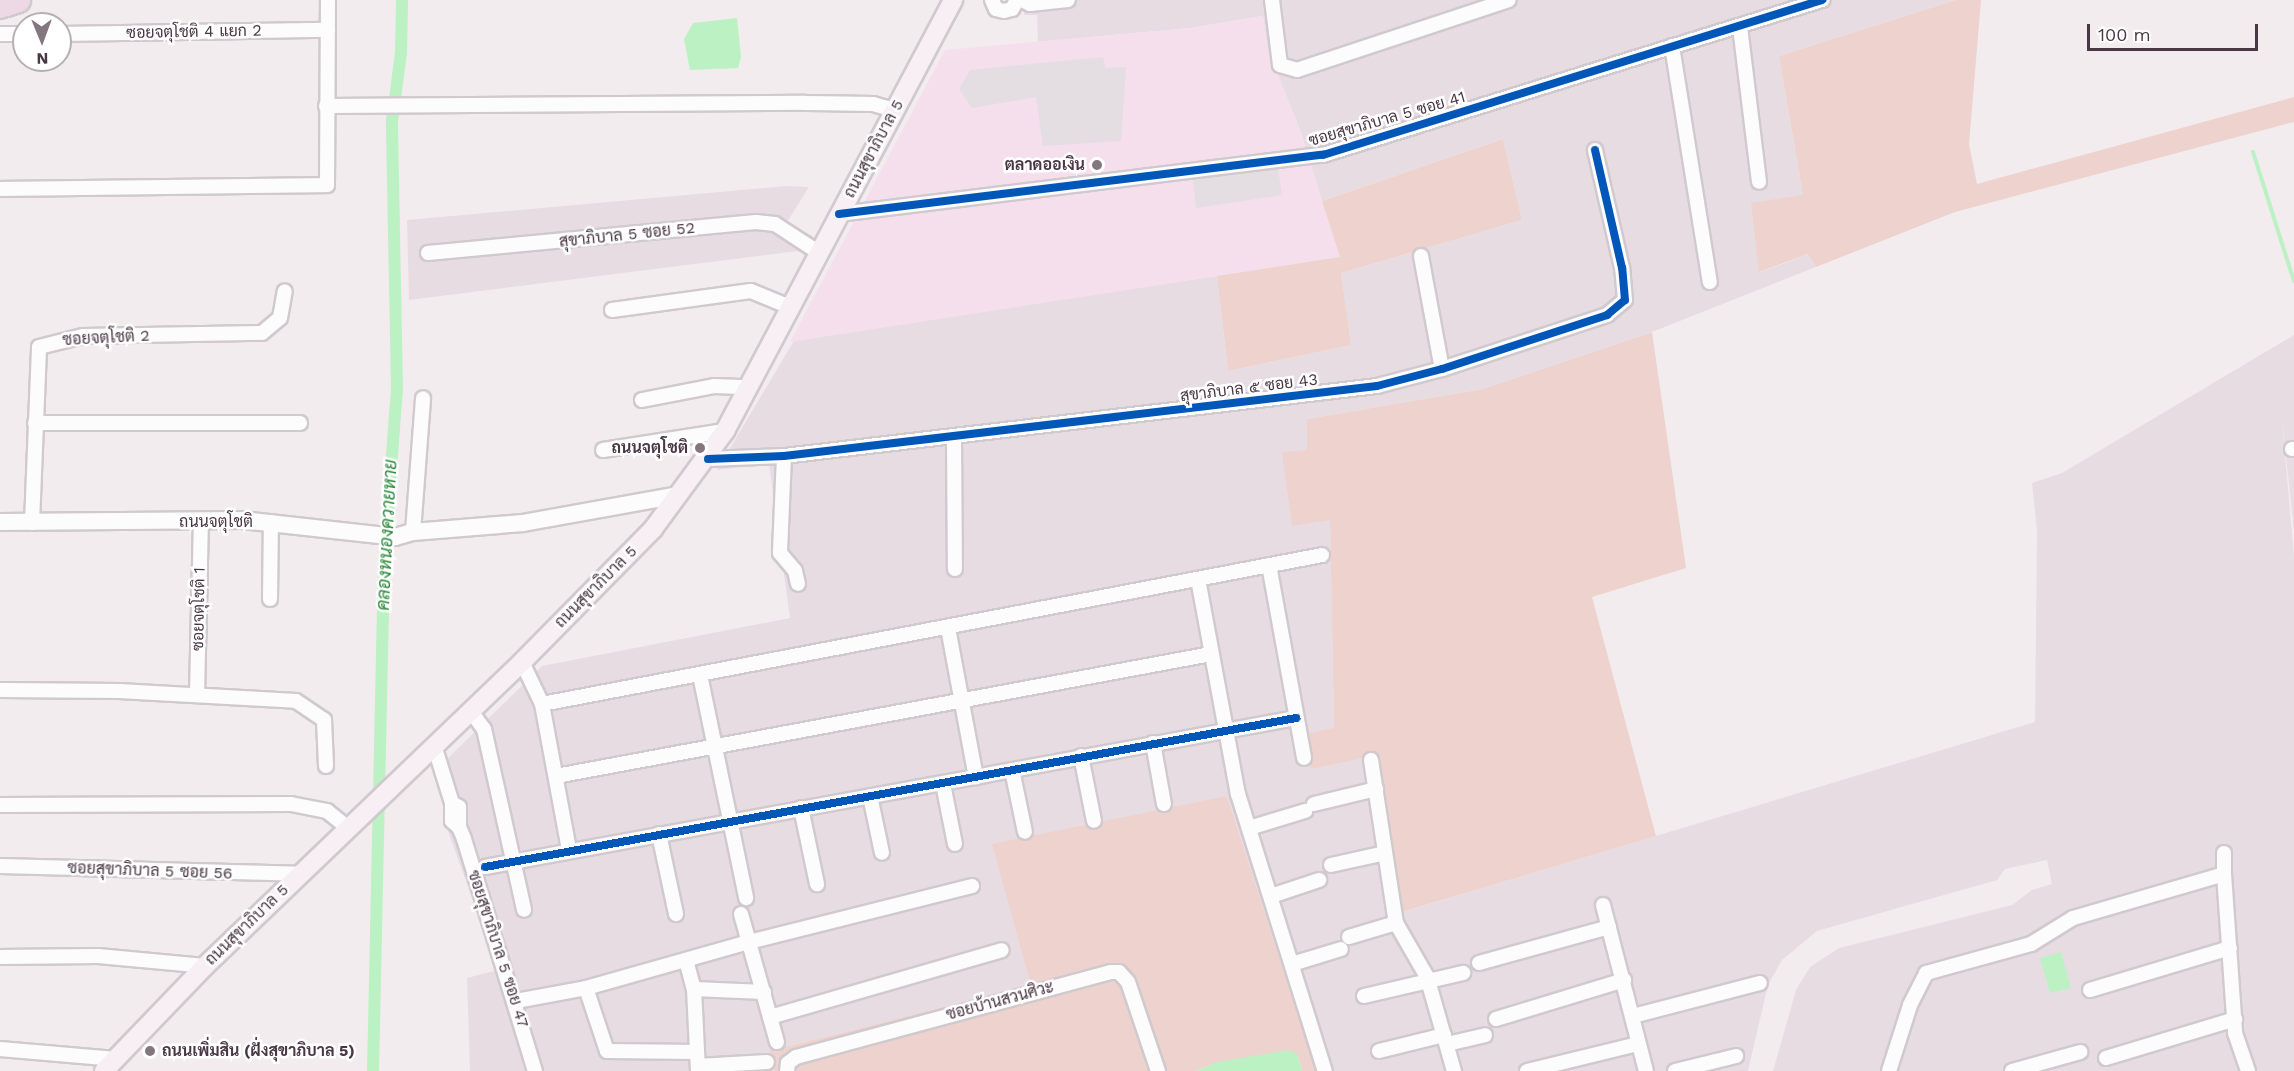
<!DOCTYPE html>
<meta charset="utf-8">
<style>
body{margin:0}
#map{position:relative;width:2294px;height:1071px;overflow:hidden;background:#f2ecef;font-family:"Work Sans",Sarabun,sans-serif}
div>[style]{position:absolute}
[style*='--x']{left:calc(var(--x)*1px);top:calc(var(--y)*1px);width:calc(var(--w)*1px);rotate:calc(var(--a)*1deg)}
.residential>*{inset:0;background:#e8dce3}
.commercial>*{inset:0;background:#f5dfed}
.green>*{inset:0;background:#eed2cd}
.parking>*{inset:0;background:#e4dde1}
.water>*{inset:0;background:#bcf1c4}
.stream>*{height:4px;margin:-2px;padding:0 2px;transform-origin:2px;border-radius:2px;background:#bcf1c4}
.canal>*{height:12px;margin:-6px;padding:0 6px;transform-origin:6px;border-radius:6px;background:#bcf1c4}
.roads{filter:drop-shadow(2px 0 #d0c9cd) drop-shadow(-2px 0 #d0c9cd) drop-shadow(0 2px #d0c9cd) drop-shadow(0 -2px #d0c9cd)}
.minor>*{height:14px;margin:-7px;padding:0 7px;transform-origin:7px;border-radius:7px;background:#fdfcfd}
.tertiary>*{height:16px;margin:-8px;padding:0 8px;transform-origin:8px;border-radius:8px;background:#fdfcfd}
.secondary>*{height:18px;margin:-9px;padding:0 9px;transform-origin:9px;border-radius:9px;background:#f7eff3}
.motorway>*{height:24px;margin:-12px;padding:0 12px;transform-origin:12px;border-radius:12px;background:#edd9e5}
.cycleway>*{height:8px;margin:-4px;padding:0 4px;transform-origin:4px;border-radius:4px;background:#0057b8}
.dots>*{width:16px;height:16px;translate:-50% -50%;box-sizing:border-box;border:3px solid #fff;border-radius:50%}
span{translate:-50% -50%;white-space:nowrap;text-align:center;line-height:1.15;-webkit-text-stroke:5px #fff;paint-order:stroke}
.street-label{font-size:16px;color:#493743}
.poi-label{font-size:16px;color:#493743;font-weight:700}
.right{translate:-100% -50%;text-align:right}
.left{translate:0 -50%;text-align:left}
.water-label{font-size:18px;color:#248735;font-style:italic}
.north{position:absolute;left:12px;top:12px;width:60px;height:60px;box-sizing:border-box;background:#fff;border:2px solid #b6afb4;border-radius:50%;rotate:179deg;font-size:16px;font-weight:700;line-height:24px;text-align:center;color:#493743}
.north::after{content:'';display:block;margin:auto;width:21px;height:27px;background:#84767f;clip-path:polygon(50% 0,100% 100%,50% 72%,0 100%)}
.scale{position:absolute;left:2087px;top:24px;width:171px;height:27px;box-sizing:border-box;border:3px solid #493743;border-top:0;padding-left:8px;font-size:18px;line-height:21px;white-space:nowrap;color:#493743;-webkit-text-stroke:4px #fff;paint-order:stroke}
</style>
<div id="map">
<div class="residential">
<i style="clip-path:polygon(1025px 0,1956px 0,1779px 56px,1803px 195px,1760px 272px,1809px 254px,1816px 267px,1652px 332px,1483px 389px,1307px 419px,1330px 519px,1334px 728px,1311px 768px,1378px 755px,1403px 912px,2035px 722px,2037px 531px,2032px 483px,2062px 473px,2294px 335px,2294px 531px,2282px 419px,2294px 557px,2294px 1071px,1773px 1071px,1796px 990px,1810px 967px,1839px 948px,2012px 905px,2032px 890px,2052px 884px,2047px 860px,2005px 869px,1997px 880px,1817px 931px,1782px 960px,1768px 985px,1748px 1071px,1316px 1071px,1227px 796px,1031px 985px,769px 1051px,774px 1071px,470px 1071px,467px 978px,498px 970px,449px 834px,437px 777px,448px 758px,542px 666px,790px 618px,769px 464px,717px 470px,795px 339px,1217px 276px,1228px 371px,1351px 345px,1341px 273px,1522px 220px,1503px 139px,1322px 201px,1300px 130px,1268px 51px,1263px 16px,1190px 28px,1038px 42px,1037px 15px,1024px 15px)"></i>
<i style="clip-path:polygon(786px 186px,809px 187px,787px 222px,812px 236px,805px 254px,798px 251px,409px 300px,407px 220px)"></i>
</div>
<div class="commercial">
<i style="clip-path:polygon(1263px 16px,1268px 51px,1300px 130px,1340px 257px,790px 342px,945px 50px,1190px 28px)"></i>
</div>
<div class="green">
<i style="clip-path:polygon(1956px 0,1981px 0,1969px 144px,1977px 184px,2294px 97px,2294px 122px,1955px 212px,1816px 267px,1808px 254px,1759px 272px,1751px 203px,1803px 195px,1779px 56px)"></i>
<i style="clip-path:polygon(1503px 139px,1522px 220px,1341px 273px,1351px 345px,1228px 371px,1217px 276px,1340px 257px,1322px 201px)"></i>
<i style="clip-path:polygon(1652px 332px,1686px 568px,1592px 597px,1656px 836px,1402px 912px,1378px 755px,1311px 769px,1305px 734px,1334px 728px,1330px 520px,1292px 526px,1282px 452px,1307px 450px,1307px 419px,1483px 389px)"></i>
<i style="clip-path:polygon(1227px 796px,1316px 1071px,1302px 1071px,1297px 1054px,1218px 1062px,1196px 1071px,774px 1071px,769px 1051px,1031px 985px,992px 844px)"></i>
</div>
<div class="parking">
<i style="clip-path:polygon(1103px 57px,1105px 68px,1126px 67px,1121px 141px,1043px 146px,1036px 97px,972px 108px,959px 89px,970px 70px)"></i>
<i style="clip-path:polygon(1278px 168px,1282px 195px,1196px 208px,1193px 178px)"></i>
</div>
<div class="water">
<i style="clip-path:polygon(737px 18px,741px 57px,738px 68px,690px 70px,684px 39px,693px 23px)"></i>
<i style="clip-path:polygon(2061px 952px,2071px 988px,2050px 993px,2040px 958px)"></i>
<i style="clip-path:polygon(1288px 1050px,1297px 1054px,1302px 1071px,1196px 1071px,1218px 1062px)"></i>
</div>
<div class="stream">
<i style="--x:2253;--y:152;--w:135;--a:72.4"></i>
</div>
<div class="canal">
<i style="--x:373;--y:1071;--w:510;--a:-88.76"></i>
<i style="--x:384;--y:561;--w:172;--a:-85.7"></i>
<i style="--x:397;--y:389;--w:268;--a:-91.1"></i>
<i style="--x:392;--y:121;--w:69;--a:-82.5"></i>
<i style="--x:401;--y:53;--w:53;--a:-88.9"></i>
</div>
<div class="roads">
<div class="minor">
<i style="--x:992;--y:0;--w:10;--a:66"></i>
<i style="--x:996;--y:9;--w:8;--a:14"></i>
<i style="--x:1004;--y:11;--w:8;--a:-14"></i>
<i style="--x:1012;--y:9;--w:10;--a:-61"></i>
<i style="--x:1022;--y:0;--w:9;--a:27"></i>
<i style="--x:1030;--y:4;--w:38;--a:-6"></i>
<i style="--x:1272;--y:0;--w:65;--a:83"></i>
<i style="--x:1280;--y:65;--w:18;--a:16"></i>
<i style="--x:1297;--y:70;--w:223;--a:-18.3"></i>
<i style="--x:1740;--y:27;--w:156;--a:83"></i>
<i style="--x:0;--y:34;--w:24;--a:0"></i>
<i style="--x:60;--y:34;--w:268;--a:-0.9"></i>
<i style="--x:1672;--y:46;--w:239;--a:80.9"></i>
<i style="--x:326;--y:106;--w:479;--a:-0.4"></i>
<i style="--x:805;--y:103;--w:68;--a:0.8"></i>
<i style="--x:873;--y:104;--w:22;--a:16"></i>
<i style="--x:0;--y:189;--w:327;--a:-0.7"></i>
<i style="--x:327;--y:185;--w:185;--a:-89.7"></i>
<i style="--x:839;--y:214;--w:488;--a:-7"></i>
<i style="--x:1323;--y:155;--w:523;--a:-17.26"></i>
<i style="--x:428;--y:253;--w:329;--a:-5.4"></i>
<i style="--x:756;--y:222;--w:19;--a:6"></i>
<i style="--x:775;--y:224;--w:51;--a:33.1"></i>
<i style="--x:1421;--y:256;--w:115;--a:79.5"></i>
<i style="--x:612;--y:310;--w:140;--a:-7.8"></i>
<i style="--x:751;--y:291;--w:42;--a:22.3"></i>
<i style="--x:642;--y:400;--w:73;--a:-11"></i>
<i style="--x:714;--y:386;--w:34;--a:2"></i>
<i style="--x:35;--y:423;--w:265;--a:0"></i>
<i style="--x:954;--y:437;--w:132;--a:89.6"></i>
<i style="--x:2292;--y:449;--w:2;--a:0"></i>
<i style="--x:603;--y:450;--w:123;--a:-8.9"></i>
<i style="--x:784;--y:456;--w:97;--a:92.4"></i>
<i style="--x:780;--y:553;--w:23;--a:50"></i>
<i style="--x:795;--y:571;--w:13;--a:77"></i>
<i style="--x:708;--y:459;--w:76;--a:-2.3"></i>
<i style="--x:784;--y:456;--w:597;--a:-6.73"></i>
<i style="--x:1377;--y:386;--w:67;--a:-14.7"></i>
<i style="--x:1442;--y:369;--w:174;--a:-18.1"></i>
<i style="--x:1607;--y:315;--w:23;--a:-40"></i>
<i style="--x:1625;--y:300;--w:32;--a:-95"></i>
<i style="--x:1622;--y:268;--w:121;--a:-102.9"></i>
<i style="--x:32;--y:523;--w:176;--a:-87.7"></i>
<i style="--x:39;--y:347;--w:45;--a:-14"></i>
<i style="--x:83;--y:336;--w:179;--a:-1"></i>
<i style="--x:262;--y:333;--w:23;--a:-40"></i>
<i style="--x:280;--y:318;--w:27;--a:-80"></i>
<i style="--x:413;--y:532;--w:134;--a:-85.7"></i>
<i style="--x:1269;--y:565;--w:196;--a:79.7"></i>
<i style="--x:1198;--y:579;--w:219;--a:79.5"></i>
<i style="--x:1238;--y:794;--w:290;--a:72.6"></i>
<i style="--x:270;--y:599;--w:77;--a:-89.3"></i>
<i style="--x:948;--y:628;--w:152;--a:79.4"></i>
<i style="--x:522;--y:662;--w:47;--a:64.5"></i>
<i style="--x:542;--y:704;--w:148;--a:79.5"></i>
<i style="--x:700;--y:675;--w:228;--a:78.3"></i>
<i style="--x:0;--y:690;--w:119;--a:0.5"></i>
<i style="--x:119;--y:691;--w:177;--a:3.2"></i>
<i style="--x:296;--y:701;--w:34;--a:34"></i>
<i style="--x:324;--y:720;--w:46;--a:87.5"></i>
<i style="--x:197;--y:695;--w:173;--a:-88.7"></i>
<i style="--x:542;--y:704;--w:794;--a:-10.81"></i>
<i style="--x:470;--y:710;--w:24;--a:54"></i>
<i style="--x:484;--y:729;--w:185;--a:77.5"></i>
<i style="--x:1153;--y:743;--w:62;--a:79.8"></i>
<i style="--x:434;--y:745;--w:61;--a:72.8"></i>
<i style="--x:452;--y:803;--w:18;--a:90"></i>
<i style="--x:452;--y:821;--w:9;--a:41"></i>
<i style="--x:459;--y:827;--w:13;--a:67"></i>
<i style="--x:464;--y:839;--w:243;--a:73"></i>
<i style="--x:1081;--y:756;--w:66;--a:78.7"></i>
<i style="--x:1371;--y:760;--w:165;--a:81.3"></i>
<i style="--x:1396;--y:923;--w:62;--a:60.1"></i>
<i style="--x:1427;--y:977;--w:98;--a:74"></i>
<i style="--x:1012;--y:770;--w:63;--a:78.2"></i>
<i style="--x:556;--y:776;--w:666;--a:-10.55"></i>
<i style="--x:943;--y:784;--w:61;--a:78.7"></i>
<i style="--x:870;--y:796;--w:58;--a:78.1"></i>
<i style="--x:452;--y:803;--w:8;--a:30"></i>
<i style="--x:459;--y:807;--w:20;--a:90"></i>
<i style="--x:1314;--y:804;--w:64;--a:-13.6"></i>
<i style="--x:0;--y:805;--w:291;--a:-0.2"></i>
<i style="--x:291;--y:804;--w:37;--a:11"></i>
<i style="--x:327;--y:811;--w:27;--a:39"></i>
<i style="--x:801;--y:808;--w:78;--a:78.1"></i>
<i style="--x:1249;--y:828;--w:59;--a:-16.9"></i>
<i style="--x:659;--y:834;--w:82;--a:78"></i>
<i style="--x:2224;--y:853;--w:21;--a:90"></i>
<i style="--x:1331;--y:865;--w:55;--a:-12.5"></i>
<i style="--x:0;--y:866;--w:300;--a:1.5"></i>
<i style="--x:485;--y:867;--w:825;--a:-10.41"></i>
<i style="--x:1271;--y:896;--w:51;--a:-18.4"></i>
<i style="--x:1603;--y:905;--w:171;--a:75.5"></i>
<i style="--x:741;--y:914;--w:133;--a:74.3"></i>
<i style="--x:1349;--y:937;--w:49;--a:-16.6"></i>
<i style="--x:0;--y:957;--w:98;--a:-0.6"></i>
<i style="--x:98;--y:956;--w:107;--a:5.3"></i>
<i style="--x:686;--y:960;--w:30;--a:75"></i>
<i style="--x:694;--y:989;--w:82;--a:87.2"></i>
<i style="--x:1479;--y:963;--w:135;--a:-15.5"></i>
<i style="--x:1292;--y:964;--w:51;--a:-17"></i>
<i style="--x:586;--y:988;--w:66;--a:71.6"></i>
<i style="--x:607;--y:1051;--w:90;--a:0.6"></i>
<i style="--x:694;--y:989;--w:70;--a:2.5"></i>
<i style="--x:2090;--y:990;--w:146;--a:-16.7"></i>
<i style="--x:1364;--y:996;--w:102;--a:-13.1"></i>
<i style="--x:516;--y:1001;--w:71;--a:-10.5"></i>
<i style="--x:586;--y:988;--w:169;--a:-15.8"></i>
<i style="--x:749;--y:942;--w:230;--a:-14.1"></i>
<i style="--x:1633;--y:1016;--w:131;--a:-14.6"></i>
<i style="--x:770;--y:1017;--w:241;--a:-16.1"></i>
<i style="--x:1496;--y:1019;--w:134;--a:-16.9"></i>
<i style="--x:1447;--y:1044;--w:39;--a:-13"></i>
<i style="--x:0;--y:1049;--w:116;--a:4.9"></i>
<i style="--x:1379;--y:1051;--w:67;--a:-13.8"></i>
<i style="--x:2106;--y:1058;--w:135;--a:-16.8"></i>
<i style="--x:698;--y:1066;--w:69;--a:-3.3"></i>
<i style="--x:787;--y:1071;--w:8;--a:-83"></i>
<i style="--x:788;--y:1063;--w:10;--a:-37"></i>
<i style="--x:796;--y:1057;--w:326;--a:-15.1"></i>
<i style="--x:1111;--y:972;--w:8;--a:0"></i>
<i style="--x:1119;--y:972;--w:13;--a:48"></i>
<i style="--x:1128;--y:982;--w:94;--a:71.4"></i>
<i style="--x:1527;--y:1071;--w:114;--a:-13.7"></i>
<i style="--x:1675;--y:1071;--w:63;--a:-13.8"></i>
<i style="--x:1889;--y:1071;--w:69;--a:-72.3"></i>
<i style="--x:1910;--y:1005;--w:36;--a:-63"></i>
<i style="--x:1926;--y:973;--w:109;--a:-15.4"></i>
<i style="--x:2031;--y:944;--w:49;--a:-31.8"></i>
<i style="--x:2073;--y:918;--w:157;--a:-16.2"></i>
<i style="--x:2224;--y:874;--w:159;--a:86"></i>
<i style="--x:2235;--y:1033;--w:40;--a:71.1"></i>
<i style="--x:2012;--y:1071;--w:71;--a:-15.6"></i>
</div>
<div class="tertiary">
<i style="--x:0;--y:522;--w:242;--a:-0.5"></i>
<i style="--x:242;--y:520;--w:154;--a:6.3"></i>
<i style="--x:395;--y:537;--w:19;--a:-16"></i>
<i style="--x:413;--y:532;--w:110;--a:-4.7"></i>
<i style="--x:523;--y:523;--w:158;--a:-10.2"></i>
</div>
<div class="secondary">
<i style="--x:104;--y:1071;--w:146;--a:-46.1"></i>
<i style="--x:205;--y:966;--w:439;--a:-43.8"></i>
<i style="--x:522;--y:662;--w:187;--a:-45.4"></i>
<i style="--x:653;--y:529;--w:122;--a:-53.7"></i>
<i style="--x:725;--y:431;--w:488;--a:-62.1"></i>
</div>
<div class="motorway">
<i style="--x:0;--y:6;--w:19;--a:-18"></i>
</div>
</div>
<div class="cycleway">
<i style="--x:839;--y:214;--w:488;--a:-7"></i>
<i style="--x:1323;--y:155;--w:523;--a:-17.26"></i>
<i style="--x:708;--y:459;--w:76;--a:-2.3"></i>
<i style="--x:784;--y:456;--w:597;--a:-6.73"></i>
<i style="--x:1377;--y:386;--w:67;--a:-14.7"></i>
<i style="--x:1442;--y:369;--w:174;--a:-18.1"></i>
<i style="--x:1607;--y:315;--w:23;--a:-40"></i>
<i style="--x:1625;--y:300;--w:32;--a:-95"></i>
<i style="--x:1622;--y:268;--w:121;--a:-102.9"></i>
<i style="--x:485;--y:867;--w:825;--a:-10.41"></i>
</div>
<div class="dots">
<i style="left:1097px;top:165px;background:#84767f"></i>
<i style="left:700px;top:448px;background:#84767f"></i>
<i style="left:150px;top:1051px;background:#84767f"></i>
</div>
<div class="street-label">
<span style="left:194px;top:32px;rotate:-1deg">ซอยจตุโชติ 4 แยก 2</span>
<span style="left:1387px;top:119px;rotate:-16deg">ซอยสุขาภิบาล 5 ซอย 41</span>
<span style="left:874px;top:149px;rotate:-62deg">ถนนสุขาภิบาล 5</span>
<span style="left:627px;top:235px;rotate:-6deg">สุขาภิบาล 5 ซอย 52</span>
<span style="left:106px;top:338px;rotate:-3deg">ซอยจตุโชติ 2</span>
<span style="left:1249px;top:388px;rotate:-7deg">สุขาภิบาล ๕ ซอย 43</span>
<span style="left:216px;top:522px">ถนนจตุโชติ</span>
<span style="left:596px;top:587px;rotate:-45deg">ถนนสุขาภิบาล 5</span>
<span style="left:199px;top:609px;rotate:-89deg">ซอยจตุโชติ 1</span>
<span style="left:150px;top:871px;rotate:2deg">ซอยสุขาภิบาล 5 ซอย 56</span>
<span style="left:247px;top:925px;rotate:-44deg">ถนนสุขาภิบาล 5</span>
<span style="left:498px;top:949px;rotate:72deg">ซอยสุขาภิบาล 5 ซอย 47</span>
<span style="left:1000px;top:1001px;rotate:-15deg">ซอยบ้านสวนศิวะ</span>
</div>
<div class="poi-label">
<span class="right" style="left:1085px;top:165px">ตลาดออเงิน</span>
<span class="right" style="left:688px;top:448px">ถนนจตุโชติ</span>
<span class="left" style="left:162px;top:1051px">ถนนเพิ่มสิน (ฝั่งสุขาภิบาล 5)</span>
</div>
<div class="water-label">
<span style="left:387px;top:535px;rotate:-87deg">คลองหนองควายหาย</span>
</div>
<div class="north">N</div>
<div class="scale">100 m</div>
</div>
